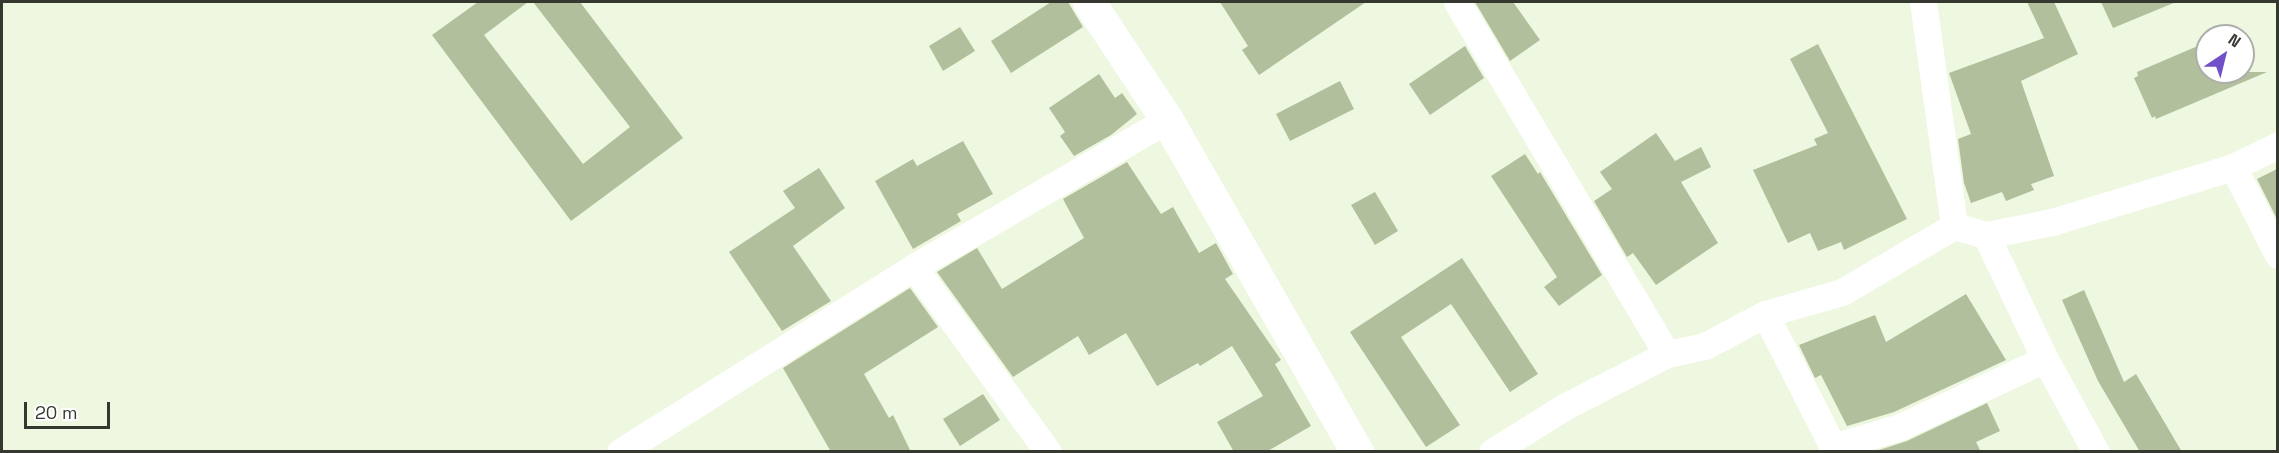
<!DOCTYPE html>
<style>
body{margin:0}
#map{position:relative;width:2279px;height:453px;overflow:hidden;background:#eef7df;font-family:"Space Grotesk",sans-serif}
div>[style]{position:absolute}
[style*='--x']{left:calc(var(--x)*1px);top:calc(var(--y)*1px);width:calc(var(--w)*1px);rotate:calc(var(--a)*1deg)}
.building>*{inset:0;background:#b2bf9c}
.minor>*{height:27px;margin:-13.5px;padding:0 13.5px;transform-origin:13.5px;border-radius:13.5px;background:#fff}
.secondary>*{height:33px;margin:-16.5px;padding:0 16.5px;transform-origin:16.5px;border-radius:16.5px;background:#fff}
span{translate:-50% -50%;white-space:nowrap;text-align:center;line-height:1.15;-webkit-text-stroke:4.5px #fff;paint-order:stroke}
.frame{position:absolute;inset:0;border:3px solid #34382f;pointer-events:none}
.north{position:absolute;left:2195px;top:24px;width:60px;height:60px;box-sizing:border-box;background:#fff;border:2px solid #aeafac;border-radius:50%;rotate:35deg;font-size:16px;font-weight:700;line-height:24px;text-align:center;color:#34382f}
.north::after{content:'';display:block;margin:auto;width:21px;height:27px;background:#7150c9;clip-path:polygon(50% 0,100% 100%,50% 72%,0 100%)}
.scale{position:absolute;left:24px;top:402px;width:86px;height:27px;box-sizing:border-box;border:3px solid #34382f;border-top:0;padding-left:8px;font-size:18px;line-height:21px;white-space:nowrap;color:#34382f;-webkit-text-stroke:4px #fff;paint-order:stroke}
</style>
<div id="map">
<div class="building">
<i style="clip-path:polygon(478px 2px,528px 2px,484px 35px,583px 164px,630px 127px,533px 2px,580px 2px,683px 138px,571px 221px,432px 35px)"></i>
<i style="clip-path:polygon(1051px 2px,1068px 2px,1083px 27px,1011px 73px,991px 41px)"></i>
<i style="clip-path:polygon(1220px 2px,1366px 2px,1259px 75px,1242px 50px,1248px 46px)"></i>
<i style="clip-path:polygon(1475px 2px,1513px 2px,1540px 40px,1510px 61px)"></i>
<i style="clip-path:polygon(2027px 2px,2054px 2px,2078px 54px,2021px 81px,2054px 176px,2031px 184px,2034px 190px,2006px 201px,2002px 192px,1971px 203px,1964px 183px,1958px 139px,1971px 134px,1949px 73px,2044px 38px)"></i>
<i style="clip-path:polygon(2101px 2px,2176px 2px,2113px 28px)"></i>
<i style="clip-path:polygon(960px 27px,975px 51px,943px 71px,929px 46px)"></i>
<i style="clip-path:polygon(2207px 42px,2207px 72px,2267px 72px,2156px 119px,2155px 116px,2152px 118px,2134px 78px,2138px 76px,2137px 72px)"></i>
<i style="clip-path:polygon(1818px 44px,1907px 219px,1844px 250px,1841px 242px,1818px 251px,1810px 233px,1788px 243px,1753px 170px,1817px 145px,1814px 139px,1828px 133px,1790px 59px)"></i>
<i style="clip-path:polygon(1465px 46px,1484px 78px,1430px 115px,1409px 84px)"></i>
<i style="clip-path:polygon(1099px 74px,1115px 98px,1122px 93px,1137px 114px,1111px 135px,1074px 156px,1060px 136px,1065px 132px,1049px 108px)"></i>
<i style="clip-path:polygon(1340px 81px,1354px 109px,1290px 141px,1276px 114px)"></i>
<i style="clip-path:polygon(1656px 133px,1675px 161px,1701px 147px,1711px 167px,1681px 182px,1718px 243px,1656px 285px,1633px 253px,1627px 257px,1594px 201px,1612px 189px,1600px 172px)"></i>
<i style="clip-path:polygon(963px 141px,993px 194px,957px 214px,961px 221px,913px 249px,875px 181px,913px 159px,917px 166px)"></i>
<i style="clip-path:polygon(1525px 154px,1538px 174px,1540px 172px,1602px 275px,1559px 306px,1544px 287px,1557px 277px,1491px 176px)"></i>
<i style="clip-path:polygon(1127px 162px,1161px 214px,1173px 207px,1199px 253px,1216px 243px,1233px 274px,1225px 279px,1281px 360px,1275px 364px,1311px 426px,1266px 452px,1234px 452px,1217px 422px,1263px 396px,1232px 346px,1200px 366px,1198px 363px,1157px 386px,1126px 333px,1089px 355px,1078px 336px,1013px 377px,937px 272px,977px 248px,1002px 289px,1084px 238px,1063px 199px)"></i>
<i style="clip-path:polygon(819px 168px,845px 208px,793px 246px,831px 301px,782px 331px,729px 252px,795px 208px,783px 191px)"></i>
<i style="clip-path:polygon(2277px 169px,2277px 219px,2257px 179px)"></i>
<i style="clip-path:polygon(1375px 192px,1398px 231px,1375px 245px,1351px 205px)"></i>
<i style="clip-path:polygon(1462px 258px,1538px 374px,1510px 392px,1451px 304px,1401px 337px,1460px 425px,1426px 447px,1350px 332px)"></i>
<i style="clip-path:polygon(910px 288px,938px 327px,864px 374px,889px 418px,893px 415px,911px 452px,831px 452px,783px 368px)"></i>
<i style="clip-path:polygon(2084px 290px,2124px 382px,2136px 374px,2182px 452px,2140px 452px,2098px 381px,2062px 300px)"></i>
<i style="clip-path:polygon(1966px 294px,2006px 360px,1894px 412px,1847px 426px,1821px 375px,1815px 378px,1799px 345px,1875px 315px,1886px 342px)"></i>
<i style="clip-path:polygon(983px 394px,1000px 420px,960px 446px,943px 419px)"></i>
<i style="clip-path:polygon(1987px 403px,2000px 431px,1976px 442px,1981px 452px,1873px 452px,1907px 441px)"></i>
</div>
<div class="minor">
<i style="--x:1457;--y:2;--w:410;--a:59.2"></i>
<i style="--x:1923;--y:2;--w:226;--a:82.1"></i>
<i style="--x:2233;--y:167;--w:99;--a:62.9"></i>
<i style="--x:1986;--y:235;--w:137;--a:64.6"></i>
<i style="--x:2045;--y:359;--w:106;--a:61.3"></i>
<i style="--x:914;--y:267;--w:228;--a:54.1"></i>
<i style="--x:1765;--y:314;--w:149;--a:62.9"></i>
<i style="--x:1833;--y:447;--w:70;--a:-16.6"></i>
<i style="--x:1900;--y:427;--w:160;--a:-25.1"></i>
<i style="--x:620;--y:452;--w:347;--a:-32.2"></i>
<i style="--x:914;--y:267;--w:293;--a:-30.2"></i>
<i style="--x:1492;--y:452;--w:85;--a:-32"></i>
<i style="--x:1564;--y:407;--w:116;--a:-27.2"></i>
<i style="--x:1667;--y:354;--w:39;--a:-12"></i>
<i style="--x:1705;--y:346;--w:68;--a:-28.1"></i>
<i style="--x:1765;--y:314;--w:80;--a:-15.9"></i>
<i style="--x:1842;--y:292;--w:130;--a:-30.5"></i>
<i style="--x:1954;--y:226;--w:33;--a:16"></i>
<i style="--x:1986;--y:235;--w:67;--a:-11.1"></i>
<i style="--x:2052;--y:222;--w:189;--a:-16.9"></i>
<i style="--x:2233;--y:167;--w:50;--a:-26.1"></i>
</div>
<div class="secondary">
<i style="--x:1089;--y:2;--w:141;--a:56.5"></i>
<i style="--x:1167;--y:120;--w:383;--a:60.2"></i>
</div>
<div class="frame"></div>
<div class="north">N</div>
<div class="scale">20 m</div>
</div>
